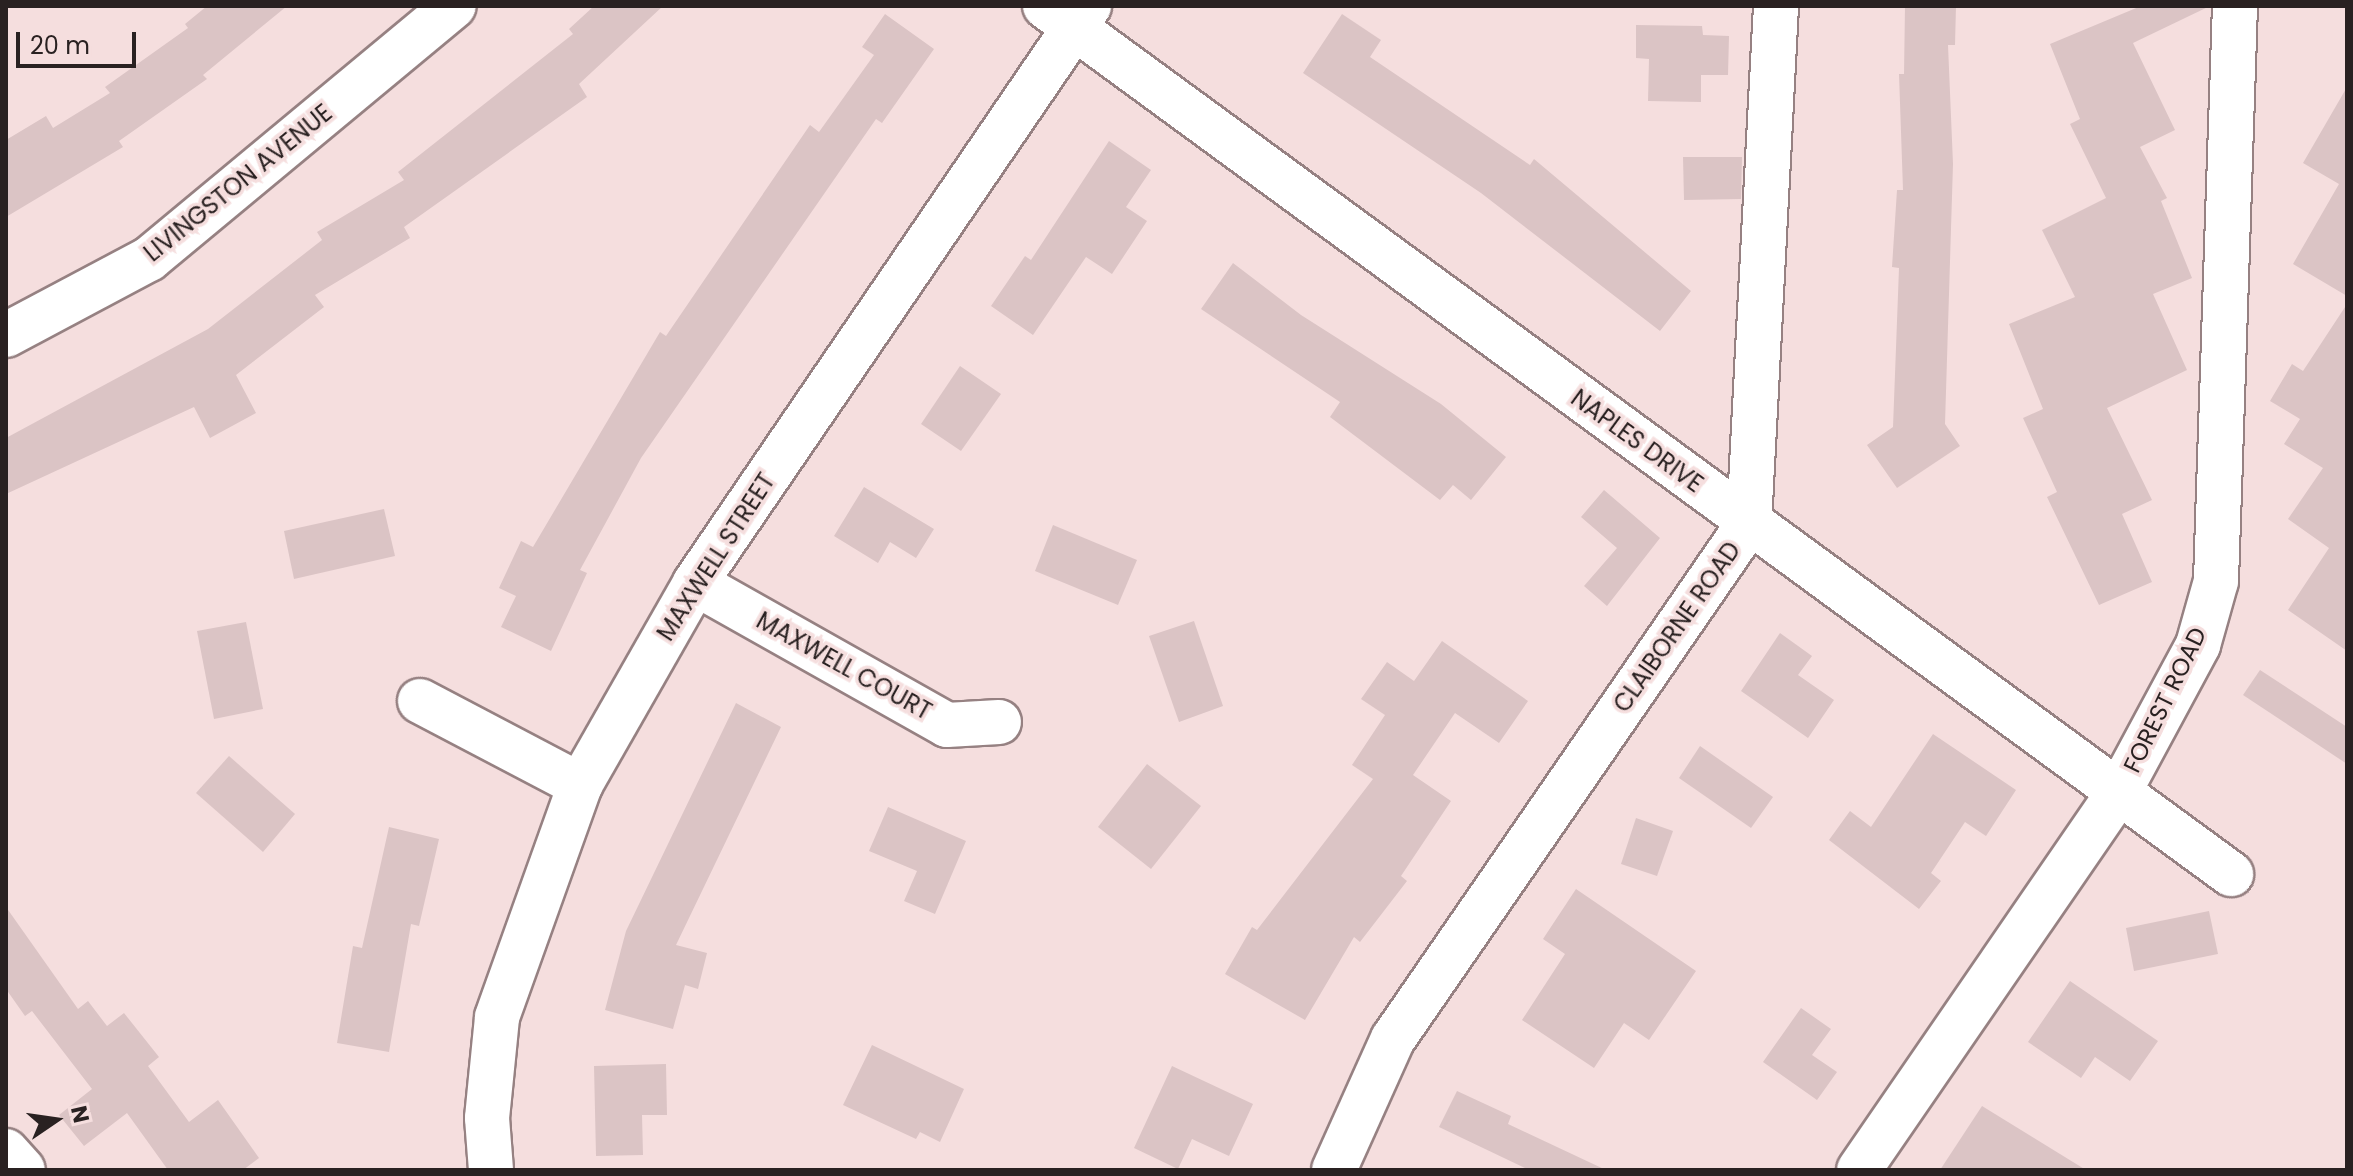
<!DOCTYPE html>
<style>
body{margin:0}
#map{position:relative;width:2353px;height:1176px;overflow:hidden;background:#f5dede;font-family:Poppins,sans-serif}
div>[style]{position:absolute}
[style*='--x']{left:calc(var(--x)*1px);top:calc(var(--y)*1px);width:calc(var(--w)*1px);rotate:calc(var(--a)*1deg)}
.building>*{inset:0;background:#dbc4c5}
.roads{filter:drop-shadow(2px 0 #968182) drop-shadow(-2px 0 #968182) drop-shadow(0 2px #968182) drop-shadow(0 -2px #968182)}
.minor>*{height:44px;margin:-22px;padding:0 22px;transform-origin:22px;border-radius:22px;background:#fff}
span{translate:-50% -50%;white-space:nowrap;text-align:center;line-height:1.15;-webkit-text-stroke:7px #f5dede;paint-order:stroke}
.street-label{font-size:24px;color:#292121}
.frame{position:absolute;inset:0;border:8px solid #292121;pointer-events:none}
.north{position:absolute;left:16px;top:1080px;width:80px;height:80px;-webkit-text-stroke:6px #f5dede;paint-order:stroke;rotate:77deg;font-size:22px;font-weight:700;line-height:32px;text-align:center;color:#292121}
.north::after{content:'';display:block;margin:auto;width:28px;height:36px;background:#292121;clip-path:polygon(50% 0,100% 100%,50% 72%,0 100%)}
.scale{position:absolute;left:16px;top:32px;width:120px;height:36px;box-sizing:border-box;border:4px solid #292121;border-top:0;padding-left:10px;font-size:24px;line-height:28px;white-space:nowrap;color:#292121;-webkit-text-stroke:6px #f5dede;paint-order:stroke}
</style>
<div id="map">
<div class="building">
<i style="clip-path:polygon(207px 6px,287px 6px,203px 75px,207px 79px,119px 141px,123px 147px,6px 217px,6px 140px,46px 116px,53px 128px,110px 93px,105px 87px,188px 28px,185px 24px)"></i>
<i style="clip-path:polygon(594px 6px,663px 6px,579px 84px,587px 97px,404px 227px,410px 238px,315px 295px,324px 307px,236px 375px,256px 413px,210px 438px,194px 407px,6px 494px,6px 438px,208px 329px,322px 240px,317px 232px,404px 180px,398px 172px,573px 34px,569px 29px)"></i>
<i style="clip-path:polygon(1905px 6px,1956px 6px,1955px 45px,1948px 45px,1953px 164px,1945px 424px,1960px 446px,1897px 488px,1867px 445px,1893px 427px,1899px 268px,1892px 267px,1897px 190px,1903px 190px,1899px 74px,1904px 74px)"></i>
<i style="clip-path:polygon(2141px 6px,2210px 6px,2133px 43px,2175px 130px,2140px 147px,2167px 198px,2161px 201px,2192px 278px,2153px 294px,2187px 370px,2107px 408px,2152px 500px,2122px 514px,2152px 582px,2099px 605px,2047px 497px,2057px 492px,2023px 418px,2043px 409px,2009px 324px,2075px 297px,2042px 230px,2106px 198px,2070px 124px,2080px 119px,2050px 44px)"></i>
<i style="clip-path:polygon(885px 14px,934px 49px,882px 123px,876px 119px,641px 458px,580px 570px,587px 573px,551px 651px,501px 627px,516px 596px,499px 588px,521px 541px,533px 547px,660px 332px,666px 336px,810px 125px,819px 132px,874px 55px,862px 47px)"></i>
<i style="clip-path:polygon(1342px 14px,1381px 40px,1370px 57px,1530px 165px,1534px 159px,1691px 291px,1660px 331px,1481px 193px,1303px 73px)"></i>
<i style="clip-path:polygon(1636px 25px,1702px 26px,1703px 35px,1729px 36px,1728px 75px,1701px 75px,1701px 102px,1648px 101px,1649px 59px,1636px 58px)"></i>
<i style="clip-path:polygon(2347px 87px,2347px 296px,2293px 264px,2339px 184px,2303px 163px)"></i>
<i style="clip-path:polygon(1109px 141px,1151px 170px,1126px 207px,1147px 221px,1112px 274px,1086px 257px,1033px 335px,991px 306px,1025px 256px,1031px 260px)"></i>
<i style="clip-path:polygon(1683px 157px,1742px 157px,1741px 199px,1684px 200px)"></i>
<i style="clip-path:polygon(1233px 263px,1301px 315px,1441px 404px,1506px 457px,1471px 500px,1453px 485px,1440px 500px,1330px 417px,1340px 402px,1201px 309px)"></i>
<i style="clip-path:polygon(2347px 304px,2347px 651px,2288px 610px,2329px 548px,2288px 519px,2323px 468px,2284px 444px,2300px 419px,2270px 401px,2292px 364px,2303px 371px)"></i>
<i style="clip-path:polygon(960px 366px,1001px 394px,961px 451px,921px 424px)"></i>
<i style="clip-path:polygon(864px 487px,934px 529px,916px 558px,890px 542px,878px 563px,834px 536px)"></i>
<i style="clip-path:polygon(1604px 490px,1660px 538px,1607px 606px,1584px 586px,1617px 548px,1581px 517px)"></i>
<i style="clip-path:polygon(384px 509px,395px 556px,294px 579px,284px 531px)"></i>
<i style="clip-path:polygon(1053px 525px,1137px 560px,1118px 605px,1035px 571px)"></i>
<i style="clip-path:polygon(1194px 621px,1223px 706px,1179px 722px,1149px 636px)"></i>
<i style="clip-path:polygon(246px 622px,263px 709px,214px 719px,197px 631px)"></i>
<i style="clip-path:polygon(1780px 633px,1812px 656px,1798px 675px,1834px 700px,1808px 738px,1741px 691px)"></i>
<i style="clip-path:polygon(1442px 641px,1528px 701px,1499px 743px,1455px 713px,1413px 775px,1451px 801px,1401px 876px,1407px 881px,1360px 942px,1354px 937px,1305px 1020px,1225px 974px,1252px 927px,1257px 930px,1373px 779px,1352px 765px,1385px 715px,1361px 699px,1387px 662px,1414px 681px)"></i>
<i style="clip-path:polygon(2260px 670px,2347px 727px,2347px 764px,2243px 695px)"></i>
<i style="clip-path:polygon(736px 703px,781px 727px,676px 945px,707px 953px,698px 989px,685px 985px,673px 1029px,605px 1010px,626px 931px)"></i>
<i style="clip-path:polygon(1933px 734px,2016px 790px,1986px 836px,1965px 822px,1931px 873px,1941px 881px,1919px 909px,1829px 840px,1850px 811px,1871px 827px)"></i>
<i style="clip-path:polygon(1700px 746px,1773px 797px,1751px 828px,1679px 778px)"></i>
<i style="clip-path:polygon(229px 756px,295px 814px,263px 852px,196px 793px)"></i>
<i style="clip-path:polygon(1147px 764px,1201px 806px,1151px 869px,1098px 827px)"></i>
<i style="clip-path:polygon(888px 807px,966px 841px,935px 914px,904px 901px,917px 871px,869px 851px)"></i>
<i style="clip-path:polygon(1636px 818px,1673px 831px,1657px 876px,1621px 864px)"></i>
<i style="clip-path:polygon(389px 827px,439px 839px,419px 926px,411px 924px,389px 1052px,337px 1043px,353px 946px,362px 948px)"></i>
<i style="clip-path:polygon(1576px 889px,1696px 971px,1649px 1040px,1624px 1023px,1594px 1068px,1522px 1020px,1565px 954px,1543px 939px)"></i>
<i style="clip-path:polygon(6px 907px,78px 1009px,88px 1001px,107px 1026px,124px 1013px,159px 1057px,148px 1066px,189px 1122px,218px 1100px,259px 1158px,243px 1170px,168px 1170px,127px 1113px,84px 1146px,59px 1115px,92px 1089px,32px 1011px,25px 1016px,6px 989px)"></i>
<i style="clip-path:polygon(2209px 911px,2218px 954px,2134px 971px,2126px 928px)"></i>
<i style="clip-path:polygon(2070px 981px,2158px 1041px,2130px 1081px,2095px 1057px,2081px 1078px,2028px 1042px)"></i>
<i style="clip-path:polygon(1801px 1008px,1831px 1029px,1812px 1055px,1837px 1072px,1817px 1100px,1763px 1062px)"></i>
<i style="clip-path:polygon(872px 1045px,964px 1089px,940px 1142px,920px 1132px,916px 1139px,843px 1105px)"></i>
<i style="clip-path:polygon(666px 1064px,667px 1115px,642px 1115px,643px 1155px,596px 1156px,594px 1066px)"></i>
<i style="clip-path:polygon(1172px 1066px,1253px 1104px,1229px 1156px,1192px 1139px,1178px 1169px,1134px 1148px)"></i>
<i style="clip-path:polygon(1457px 1091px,1511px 1116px,1508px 1124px,1606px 1170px,1529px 1170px,1439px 1127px)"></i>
<i style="clip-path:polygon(1982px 1106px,2086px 1170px,1940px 1170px)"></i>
</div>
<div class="roads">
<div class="minor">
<i style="--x:1045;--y:6;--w:1470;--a:36.2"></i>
<i style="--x:6;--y:335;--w:162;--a:-28"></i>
<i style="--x:149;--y:259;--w:396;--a:-39.7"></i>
<i style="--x:695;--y:583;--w:289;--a:29.4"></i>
<i style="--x:947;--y:725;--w:52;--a:-3.3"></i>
<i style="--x:420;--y:701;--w:181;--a:27.7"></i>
<i style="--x:6;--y:1151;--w:25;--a:48"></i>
<i style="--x:491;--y:1170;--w:52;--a:-94.4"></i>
<i style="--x:487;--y:1118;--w:101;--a:-84.3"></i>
<i style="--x:497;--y:1017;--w:246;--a:-70.3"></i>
<i style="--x:580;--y:785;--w:232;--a:-60.3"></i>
<i style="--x:695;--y:583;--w:699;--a:-55.67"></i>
<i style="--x:1334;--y:1170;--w:144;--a:-65.8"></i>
<i style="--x:1393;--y:1039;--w:627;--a:-55.4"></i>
<i style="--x:1749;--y:523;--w:518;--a:-87.01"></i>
<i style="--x:1859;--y:1170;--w:461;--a:-55.5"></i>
<i style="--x:2120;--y:790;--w:165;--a:-61.7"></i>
<i style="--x:2198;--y:645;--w:66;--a:-74.3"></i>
<i style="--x:2216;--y:581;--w:575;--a:-88.11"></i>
</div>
</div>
<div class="street-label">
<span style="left:238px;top:183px;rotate:-39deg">LIVINGSTON AVENUE</span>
<span style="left:1637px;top:441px;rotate:36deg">NAPLES DRIVE</span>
<span style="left:716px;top:557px;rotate:-57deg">MAXWELL STREET</span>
<span style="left:1677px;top:627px;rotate:-55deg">CLAIBORNE ROAD</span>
<span style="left:844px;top:666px;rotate:29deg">MAXWELL COURT</span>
<span style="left:2165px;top:700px;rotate:-64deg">FOREST ROAD</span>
</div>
<div class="frame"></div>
<div class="north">N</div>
<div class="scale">20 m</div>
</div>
